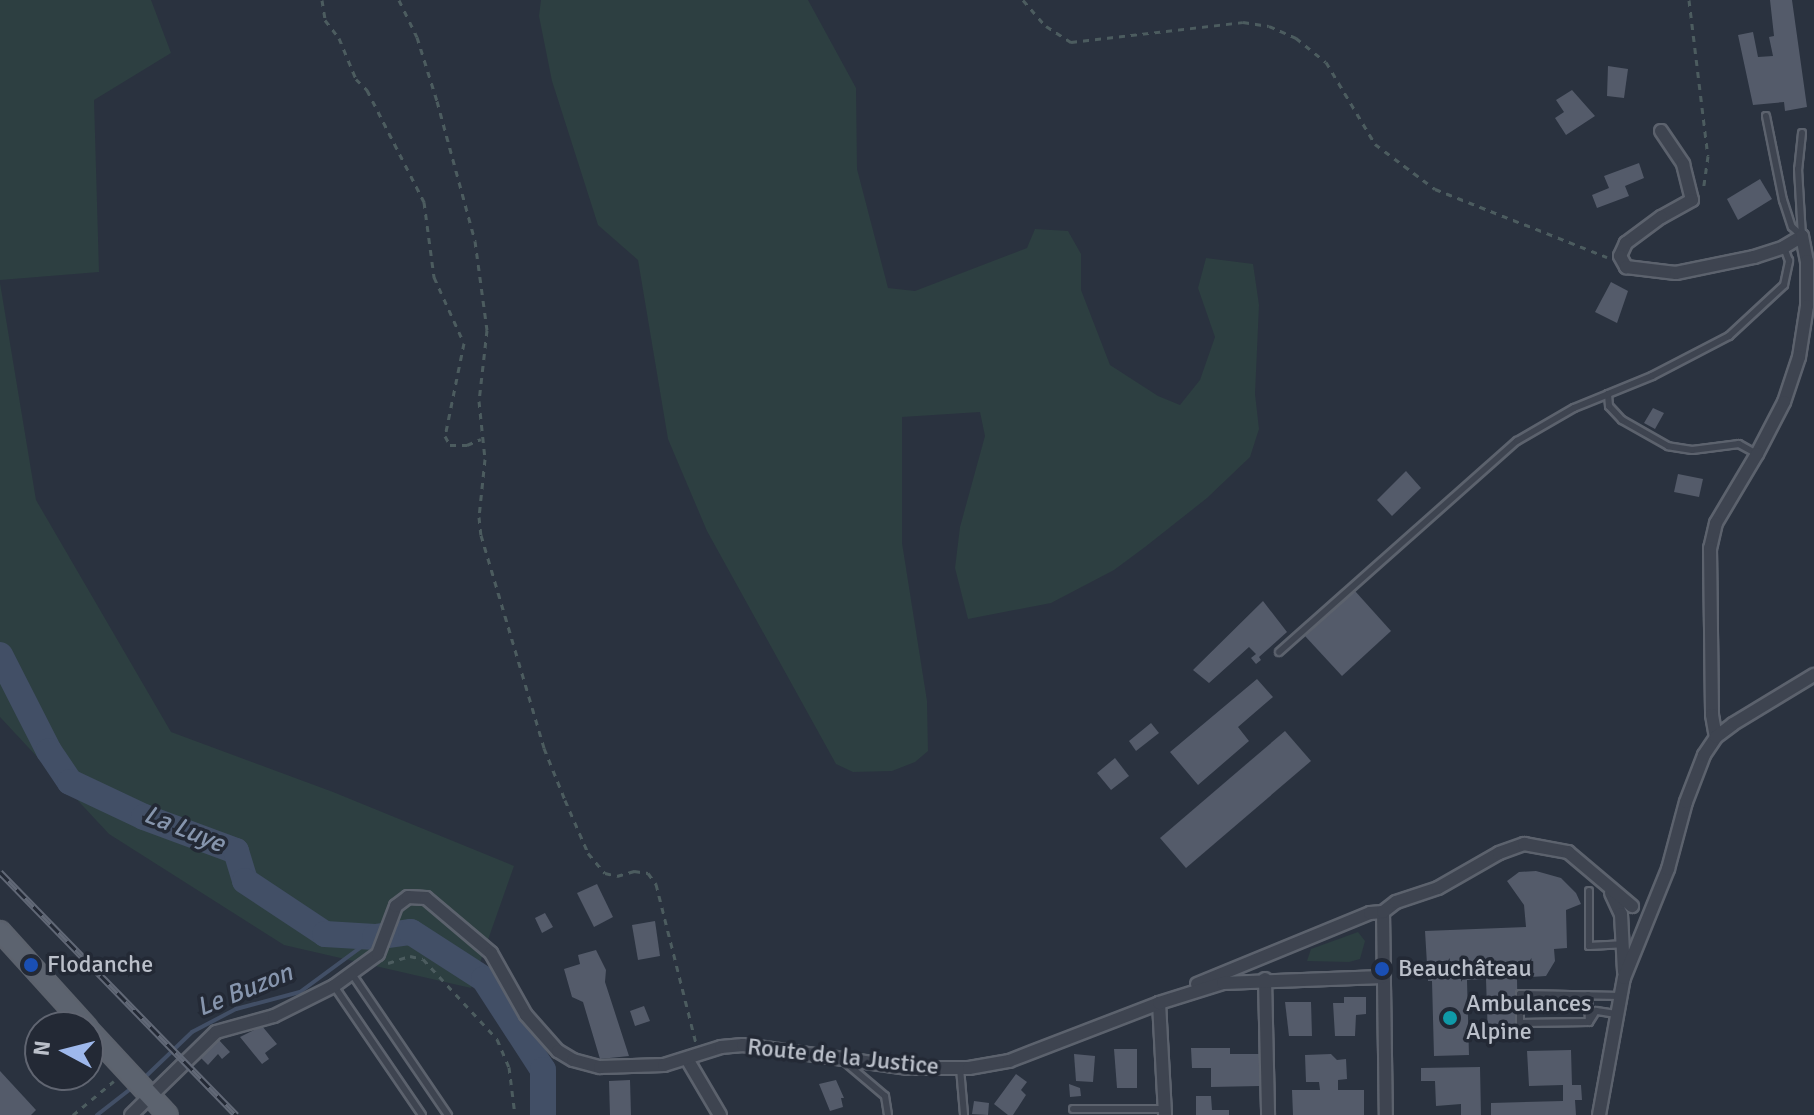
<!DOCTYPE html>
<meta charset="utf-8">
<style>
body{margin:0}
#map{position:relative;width:1814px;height:1115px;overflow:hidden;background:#2a323f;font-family:Signika,sans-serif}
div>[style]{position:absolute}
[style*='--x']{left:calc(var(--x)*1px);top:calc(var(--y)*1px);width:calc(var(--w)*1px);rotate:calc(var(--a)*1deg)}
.green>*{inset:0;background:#2d3f41}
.stream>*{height:4px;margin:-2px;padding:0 2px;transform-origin:2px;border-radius:2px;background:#424f66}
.river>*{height:26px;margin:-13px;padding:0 13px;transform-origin:13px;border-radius:13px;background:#424f66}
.building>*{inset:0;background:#545b6a}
.path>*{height:3px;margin-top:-1.5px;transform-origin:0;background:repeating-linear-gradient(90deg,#4c5c5f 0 6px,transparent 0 12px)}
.roads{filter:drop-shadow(2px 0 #5c626d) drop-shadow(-2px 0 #5c626d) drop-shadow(0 2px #5c626d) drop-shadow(0 -2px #5c626d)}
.service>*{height:6px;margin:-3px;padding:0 3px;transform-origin:3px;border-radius:3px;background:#3e4450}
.minor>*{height:12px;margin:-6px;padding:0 6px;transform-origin:6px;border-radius:6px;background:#3e4450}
.primary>*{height:18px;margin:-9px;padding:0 9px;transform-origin:9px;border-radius:9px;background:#5c636f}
.rail>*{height:7px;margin-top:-3.5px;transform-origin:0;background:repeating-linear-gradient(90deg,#232935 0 12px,#616876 0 24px);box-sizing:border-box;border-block:2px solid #616876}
.dots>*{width:22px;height:22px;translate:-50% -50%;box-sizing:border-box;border:4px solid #232935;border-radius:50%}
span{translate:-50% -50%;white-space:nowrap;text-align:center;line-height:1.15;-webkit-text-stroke:7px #232935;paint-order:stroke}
.poi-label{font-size:24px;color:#bbc0ca}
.left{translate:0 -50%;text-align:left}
.street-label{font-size:24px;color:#bbc0ca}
.water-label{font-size:26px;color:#8695ad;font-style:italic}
.north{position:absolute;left:24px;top:1011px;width:80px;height:80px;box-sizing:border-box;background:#232935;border:2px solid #606571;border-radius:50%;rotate:277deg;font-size:22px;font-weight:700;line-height:32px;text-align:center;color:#bbc0ca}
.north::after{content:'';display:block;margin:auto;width:28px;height:36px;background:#9eb8ec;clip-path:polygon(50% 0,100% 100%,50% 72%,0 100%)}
</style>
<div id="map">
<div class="green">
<i style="clip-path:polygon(0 0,151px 0,171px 53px,94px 100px,99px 272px,0 280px)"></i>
<i style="clip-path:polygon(541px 0,808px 0,856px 88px,857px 169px,888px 288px,915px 291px,1027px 248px,1035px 229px,1068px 231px,1081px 254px,1081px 290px,1110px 365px,1158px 396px,1180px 405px,1200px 380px,1215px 337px,1198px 288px,1206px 258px,1253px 264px,1259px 305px,1255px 394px,1259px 429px,1250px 457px,1207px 498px,1145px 547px,1114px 570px,1051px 603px,968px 619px,955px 568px,960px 527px,985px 436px,980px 412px,902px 417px,902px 543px,927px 701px,928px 751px,915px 762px,892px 771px,853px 772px,836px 764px,707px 531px,668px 439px,638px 260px,598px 225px,552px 81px,539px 16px)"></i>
<i style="clip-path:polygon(0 283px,36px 500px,171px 732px,333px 792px,514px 866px,471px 988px,284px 945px,109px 834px,0 717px)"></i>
<i style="clip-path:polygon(1358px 932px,1365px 941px,1360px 959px,1349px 962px,1307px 961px,1311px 949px)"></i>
</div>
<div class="stream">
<i style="--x:143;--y:1079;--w:68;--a:-43.8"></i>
<i style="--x:192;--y:1032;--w:50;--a:-27.6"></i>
<i style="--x:236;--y:1009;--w:66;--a:-14.9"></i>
<i style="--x:300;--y:992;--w:93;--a:-36.3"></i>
<i style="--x:97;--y:1115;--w:46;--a:-37.9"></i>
</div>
<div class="river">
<i style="--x:0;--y:655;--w:108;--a:63"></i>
<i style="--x:49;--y:751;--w:37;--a:56"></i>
<i style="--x:70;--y:782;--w:82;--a:25.3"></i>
<i style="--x:144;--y:817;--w:98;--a:20.3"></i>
<i style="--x:236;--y:851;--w:31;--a:73"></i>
<i style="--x:245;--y:881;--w:96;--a:33.5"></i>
<i style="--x:325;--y:934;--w:50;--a:3.4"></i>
<i style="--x:375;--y:937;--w:36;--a:-8"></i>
<i style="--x:411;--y:932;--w:87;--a:32.8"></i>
<i style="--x:484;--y:979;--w:108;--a:57"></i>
<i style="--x:543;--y:1070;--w:45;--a:90"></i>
</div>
<div class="building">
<i style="clip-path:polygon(1770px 0,1792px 0,1807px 107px,1785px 111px,1784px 102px,1753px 105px,1738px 35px,1753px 32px,1758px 57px,1773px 56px,1769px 37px,1774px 36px)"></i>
<i style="clip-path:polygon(1608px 66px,1628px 69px,1624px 98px,1607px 96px)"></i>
<i style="clip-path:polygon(1572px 90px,1595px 116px,1566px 135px,1555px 118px,1564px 112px,1556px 100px)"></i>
<i style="clip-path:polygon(1639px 163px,1644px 178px,1625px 186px,1629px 196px,1597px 208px,1592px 195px,1609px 188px,1604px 176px)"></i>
<i style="clip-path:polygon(1760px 179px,1772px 199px,1738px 220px,1727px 199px)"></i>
<i style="clip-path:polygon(1611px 282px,1628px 291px,1617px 323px,1595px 312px)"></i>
<i style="clip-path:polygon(1653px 408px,1664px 413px,1655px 429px,1644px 423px)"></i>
<i style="clip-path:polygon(1406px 471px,1421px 488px,1392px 516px,1377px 500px)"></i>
<i style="clip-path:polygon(1678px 474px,1703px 479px,1699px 497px,1674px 492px)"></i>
<i style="clip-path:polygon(1355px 591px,1391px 631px,1342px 676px,1305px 636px)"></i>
<i style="clip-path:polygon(1263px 601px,1287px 632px,1259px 657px,1261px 660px,1256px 664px,1251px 658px,1256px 654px,1249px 647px,1209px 683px,1193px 670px)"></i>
<i style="clip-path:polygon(1257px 679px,1273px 697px,1238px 727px,1249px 741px,1198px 785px,1170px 752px)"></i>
<i style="clip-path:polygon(1151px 723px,1159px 733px,1136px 751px,1129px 741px)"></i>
<i style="clip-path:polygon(1285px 731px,1311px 761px,1186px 868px,1160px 838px)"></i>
<i style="clip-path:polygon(1115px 758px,1129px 776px,1111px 790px,1097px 773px)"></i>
<i style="clip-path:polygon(1536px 871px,1561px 878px,1576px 893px,1581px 904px,1566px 910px,1567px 948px,1554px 949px,1555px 961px,1546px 976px,1517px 978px,1518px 1038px,1488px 1039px,1486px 979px,1467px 980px,1469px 1055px,1434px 1056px,1432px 981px,1428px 981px,1425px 931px,1526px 927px,1524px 905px,1507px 881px,1519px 872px)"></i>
<i style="clip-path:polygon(597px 884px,613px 917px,594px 927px,577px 893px)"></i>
<i style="clip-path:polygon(545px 913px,553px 927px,542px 933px,535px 918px)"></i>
<i style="clip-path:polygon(655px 921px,660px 956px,638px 960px,632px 925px)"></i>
<i style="clip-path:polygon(596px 950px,606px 970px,605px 982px,629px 1056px,600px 1059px,583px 1002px,572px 997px,564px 969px,580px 964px,578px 955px)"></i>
<i style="clip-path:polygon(1344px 997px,1366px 997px,1366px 1014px,1356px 1015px,1355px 1036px,1335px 1036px,1333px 1003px,1344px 1003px)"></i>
<i style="clip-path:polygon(1285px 1002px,1311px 1002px,1312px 1036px,1289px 1036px)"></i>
<i style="clip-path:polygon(644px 1006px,650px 1021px,635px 1026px,630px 1011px)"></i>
<i style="clip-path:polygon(262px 1026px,277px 1044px,265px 1053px,269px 1059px,262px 1064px,240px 1037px)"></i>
<i style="clip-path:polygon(218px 1039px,230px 1052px,222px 1059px,218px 1054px,208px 1065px,200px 1057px)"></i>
<i style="clip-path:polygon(1191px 1048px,1230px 1048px,1230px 1054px,1260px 1054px,1260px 1086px,1211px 1087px,1211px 1068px,1192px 1068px)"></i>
<i style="clip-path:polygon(1114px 1049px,1137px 1049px,1137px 1088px,1117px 1088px)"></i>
<i style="clip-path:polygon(1571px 1050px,1572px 1085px,1581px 1085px,1582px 1100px,1575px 1100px,1576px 1115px,1491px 1115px,1491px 1103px,1563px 1101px,1563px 1085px,1529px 1086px,1527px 1051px)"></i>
<i style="clip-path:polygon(1074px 1054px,1095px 1056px,1093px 1082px,1076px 1081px)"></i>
<i style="clip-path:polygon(1331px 1054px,1337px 1060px,1346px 1059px,1347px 1079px,1338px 1080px,1338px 1090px,1364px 1090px,1364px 1115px,1293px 1115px,1292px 1090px,1320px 1090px,1319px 1082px,1306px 1082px,1305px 1055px)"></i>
<i style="clip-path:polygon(1480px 1067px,1481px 1115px,1461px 1115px,1461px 1104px,1436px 1106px,1435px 1081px,1421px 1081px,1421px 1068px)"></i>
<i style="clip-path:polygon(0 1071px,36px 1110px,31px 1115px,0 1115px)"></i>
<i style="clip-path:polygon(1016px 1074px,1027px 1082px,1021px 1090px,1026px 1095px,1013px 1115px,1008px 1115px,994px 1104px)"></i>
<i style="clip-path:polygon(630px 1080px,631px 1115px,610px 1115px,609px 1081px)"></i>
<i style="clip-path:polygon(836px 1080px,844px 1098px,841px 1098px,843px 1107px,830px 1111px,819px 1084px)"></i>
<i style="clip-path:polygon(1069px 1084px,1080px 1088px,1081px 1096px,1070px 1097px)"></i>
<i style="clip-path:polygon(1196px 1096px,1211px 1096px,1212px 1110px,1229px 1110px,1229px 1115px,1196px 1115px)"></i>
<i style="clip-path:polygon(974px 1101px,989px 1103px,988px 1115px,972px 1114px)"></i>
</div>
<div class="path">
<i style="--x:322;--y:0;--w:20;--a:81"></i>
<i style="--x:325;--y:20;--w:23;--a:52"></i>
<i style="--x:339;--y:38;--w:44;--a:67.5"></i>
<i style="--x:356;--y:79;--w:16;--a:45"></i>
<i style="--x:367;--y:90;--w:126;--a:63"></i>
<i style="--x:424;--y:202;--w:76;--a:82.4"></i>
<i style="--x:434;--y:277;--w:72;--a:65.6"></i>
<i style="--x:464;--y:343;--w:95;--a:101.5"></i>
<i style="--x:445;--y:436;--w:10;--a:61"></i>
<i style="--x:450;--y:445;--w:17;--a:0"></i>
<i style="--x:467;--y:445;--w:15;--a:-23"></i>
<i style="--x:399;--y:0;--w:41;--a:64.1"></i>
<i style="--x:417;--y:37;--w:67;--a:72.6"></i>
<i style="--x:437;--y:101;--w:145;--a:74.8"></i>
<i style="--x:475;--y:241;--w:90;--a:82.3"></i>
<i style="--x:487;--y:330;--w:71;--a:96.4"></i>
<i style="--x:479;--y:401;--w:58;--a:84.1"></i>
<i style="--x:485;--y:459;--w:58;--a:95.9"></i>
<i style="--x:479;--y:517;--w:18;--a:84"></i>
<i style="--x:481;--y:535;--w:222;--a:73.5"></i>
<i style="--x:544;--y:748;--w:56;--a:68"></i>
<i style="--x:565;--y:800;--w:58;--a:66.5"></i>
<i style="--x:588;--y:853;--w:26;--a:50"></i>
<i style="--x:605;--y:873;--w:12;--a:14"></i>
<i style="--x:617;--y:876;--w:18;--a:-16"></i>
<i style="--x:634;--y:871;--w:14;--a:8"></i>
<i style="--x:648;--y:873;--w:14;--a:54"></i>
<i style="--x:656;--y:884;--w:164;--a:75.9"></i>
<i style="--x:1023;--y:0;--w:35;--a:49"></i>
<i style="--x:1046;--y:26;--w:30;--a:33"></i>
<i style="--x:1071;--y:42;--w:173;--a:-6.6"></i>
<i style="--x:1243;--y:22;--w:26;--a:9"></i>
<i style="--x:1269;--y:26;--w:30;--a:24"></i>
<i style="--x:1296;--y:38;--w:38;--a:39"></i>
<i style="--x:1326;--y:62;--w:96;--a:59.1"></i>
<i style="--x:1375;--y:144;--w:75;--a:36.9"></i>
<i style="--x:1435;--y:189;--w:185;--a:21.6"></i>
<i style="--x:1689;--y:0;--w:157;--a:83.1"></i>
<i style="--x:1708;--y:156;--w:34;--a:98"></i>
<i style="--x:388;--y:963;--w:23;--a:-18"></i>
<i style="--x:410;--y:956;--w:13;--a:13"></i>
<i style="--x:423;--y:959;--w:109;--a:47.2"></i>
<i style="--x:497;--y:1039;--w:30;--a:67"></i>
<i style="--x:509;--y:1067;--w:48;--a:82.9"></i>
<i style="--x:73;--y:1115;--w:53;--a:-39.7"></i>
</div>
<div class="roads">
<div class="service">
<i style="--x:1766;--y:116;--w:86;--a:78.6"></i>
<i style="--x:1783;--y:200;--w:28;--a:72"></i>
<i style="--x:1792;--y:227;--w:13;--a:42"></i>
<i style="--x:1802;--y:133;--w:36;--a:96"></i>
<i style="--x:1798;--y:169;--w:67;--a:86.6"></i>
<i style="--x:1757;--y:454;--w:21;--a:-151"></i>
<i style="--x:1739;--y:444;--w:47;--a:172.7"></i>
<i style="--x:1692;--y:450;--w:24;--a:-171"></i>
<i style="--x:1668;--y:446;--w:53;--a:-150.5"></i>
<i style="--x:1622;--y:420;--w:19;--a:-133"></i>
<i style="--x:1609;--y:406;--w:12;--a:-95"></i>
<i style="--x:1608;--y:394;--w:48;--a:-22.2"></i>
<i style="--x:1652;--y:376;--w:87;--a:-27.5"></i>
<i style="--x:1729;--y:336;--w:75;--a:-42.8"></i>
<i style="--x:1784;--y:285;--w:25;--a:-78"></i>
<i style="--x:1789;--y:261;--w:15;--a:-110"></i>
<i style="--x:1279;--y:652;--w:318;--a:-41.6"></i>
<i style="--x:1517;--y:441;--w:66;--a:-30.1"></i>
<i style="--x:1574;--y:408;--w:37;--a:-22"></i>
<i style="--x:1589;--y:891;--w:55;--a:90"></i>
<i style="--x:1589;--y:946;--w:33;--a:-3"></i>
<i style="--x:352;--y:974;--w:171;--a:55.8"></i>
<i style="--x:334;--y:986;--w:156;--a:55.7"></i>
<i style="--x:1588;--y:995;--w:24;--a:88"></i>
<i style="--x:1616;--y:1014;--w:20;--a:-171"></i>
<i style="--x:1596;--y:1011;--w:13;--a:122"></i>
<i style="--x:1589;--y:1022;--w:69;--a:179.2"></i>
<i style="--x:1520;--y:1023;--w:29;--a:-90"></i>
<i style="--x:1520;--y:994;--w:101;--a:1.1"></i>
<i style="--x:846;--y:1063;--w:51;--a:40.2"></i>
<i style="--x:885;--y:1096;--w:19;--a:81"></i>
<i style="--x:960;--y:1068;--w:47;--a:85.1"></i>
<i style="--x:1073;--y:1109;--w:91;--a:0"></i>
</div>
<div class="minor">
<i style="--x:1661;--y:131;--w:40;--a:56"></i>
<i style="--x:1683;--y:164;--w:37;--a:76"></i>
<i style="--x:1692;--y:200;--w:35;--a:151"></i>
<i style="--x:1661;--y:217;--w:44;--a:143.4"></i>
<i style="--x:1626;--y:243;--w:14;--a:115"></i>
<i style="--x:1620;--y:256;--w:13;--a:61"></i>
<i style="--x:1626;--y:267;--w:50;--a:6.8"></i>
<i style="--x:1676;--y:273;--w:80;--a:-11.6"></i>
<i style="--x:1754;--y:257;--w:32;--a:-18"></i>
<i style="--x:1784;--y:247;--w:21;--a:-31"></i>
<i style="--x:1802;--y:236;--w:25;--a:79"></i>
<i style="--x:1807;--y:261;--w:45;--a:90"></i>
<i style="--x:1807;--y:306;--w:52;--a:98.9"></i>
<i style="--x:1799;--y:357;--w:47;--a:108.4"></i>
<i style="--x:1784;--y:402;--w:59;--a:117.4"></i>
<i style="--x:1757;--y:454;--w:80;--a:120.7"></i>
<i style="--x:1716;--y:523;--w:26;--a:103"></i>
<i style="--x:1710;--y:548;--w:167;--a:89.3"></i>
<i style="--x:1712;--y:715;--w:22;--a:80"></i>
<i style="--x:1611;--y:893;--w:23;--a:65"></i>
<i style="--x:1621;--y:914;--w:58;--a:87"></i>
<i style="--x:1383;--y:912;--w:203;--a:89.2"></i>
<i style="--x:1265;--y:979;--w:136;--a:88.7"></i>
<i style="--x:1197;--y:984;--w:187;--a:-22.3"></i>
<i style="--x:1370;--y:913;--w:13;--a:-4"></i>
<i style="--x:1383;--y:912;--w:16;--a:-38"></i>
<i style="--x:1396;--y:902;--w:44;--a:-18.4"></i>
<i style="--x:1438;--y:888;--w:70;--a:-29.8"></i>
<i style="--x:1499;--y:853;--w:27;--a:-20"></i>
<i style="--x:1524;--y:844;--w:45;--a:10.3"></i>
<i style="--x:1568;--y:852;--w:84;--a:40.2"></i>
<i style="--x:1159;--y:1003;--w:112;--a:86.9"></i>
<i style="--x:687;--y:1059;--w:65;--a:59.5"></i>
<i style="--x:131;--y:1115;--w:119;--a:-44.3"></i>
<i style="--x:216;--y:1032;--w:60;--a:-15.4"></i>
<i style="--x:274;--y:1016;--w:67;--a:-26.6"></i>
<i style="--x:334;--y:986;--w:54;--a:-36"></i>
<i style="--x:378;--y:954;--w:51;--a:-69.4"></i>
<i style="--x:396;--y:906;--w:15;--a:-37"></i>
<i style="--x:408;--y:897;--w:18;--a:3"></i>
<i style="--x:426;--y:898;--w:85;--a:40.2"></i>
<i style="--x:491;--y:953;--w:71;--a:60.6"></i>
<i style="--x:526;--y:1015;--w:48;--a:48.4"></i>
<i style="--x:558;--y:1051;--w:17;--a:31"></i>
<i style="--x:573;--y:1060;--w:28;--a:15"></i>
<i style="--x:600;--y:1067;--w:64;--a:-1.8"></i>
<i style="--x:664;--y:1065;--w:60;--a:-17.5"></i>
<i style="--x:721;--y:1047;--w:22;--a:-5"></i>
<i style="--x:743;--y:1045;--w:167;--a:7.9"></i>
<i style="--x:908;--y:1068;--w:61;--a:0"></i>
<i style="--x:969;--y:1068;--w:41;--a:-9.9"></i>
<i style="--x:1009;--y:1061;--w:161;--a:-21.1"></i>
<i style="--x:1159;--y:1003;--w:67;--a:-17.4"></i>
<i style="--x:1223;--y:983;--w:159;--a:-2.2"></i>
<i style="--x:1599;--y:1115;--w:139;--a:-79.7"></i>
<i style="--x:1624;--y:978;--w:118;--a:-68"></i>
<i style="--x:1668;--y:869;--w:69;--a:-75"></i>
<i style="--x:1686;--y:802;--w:50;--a:-69"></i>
<i style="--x:1704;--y:755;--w:22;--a:-56"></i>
<i style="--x:1716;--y:737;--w:21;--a:-37"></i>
<i style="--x:1733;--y:724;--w:95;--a:-31.2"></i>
</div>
<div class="primary">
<i style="--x:0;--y:931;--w:130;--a:47.8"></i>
<i style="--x:88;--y:1029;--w:117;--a:47.1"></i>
</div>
</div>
<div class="rail">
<i style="--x:0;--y:872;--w:339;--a:45.8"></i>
</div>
<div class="dots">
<i style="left:31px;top:965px;background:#1a4fb4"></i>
<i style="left:1382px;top:969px;background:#1a4fb4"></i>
<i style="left:1450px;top:1018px;background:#0f9aa8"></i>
</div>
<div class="poi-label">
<span class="left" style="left:47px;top:965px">Flodanche</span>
<span class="left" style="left:1398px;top:969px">Beauchâteau</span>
<span class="left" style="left:1466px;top:1018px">Ambulances<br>Alpine</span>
</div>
<div class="street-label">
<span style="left:843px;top:1057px;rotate:6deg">Route de la Justice</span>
</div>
<div class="water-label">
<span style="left:184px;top:830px;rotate:22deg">La Luye</span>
<span style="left:245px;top:991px;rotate:-22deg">Le Buzon</span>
</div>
<div class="north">N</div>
</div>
